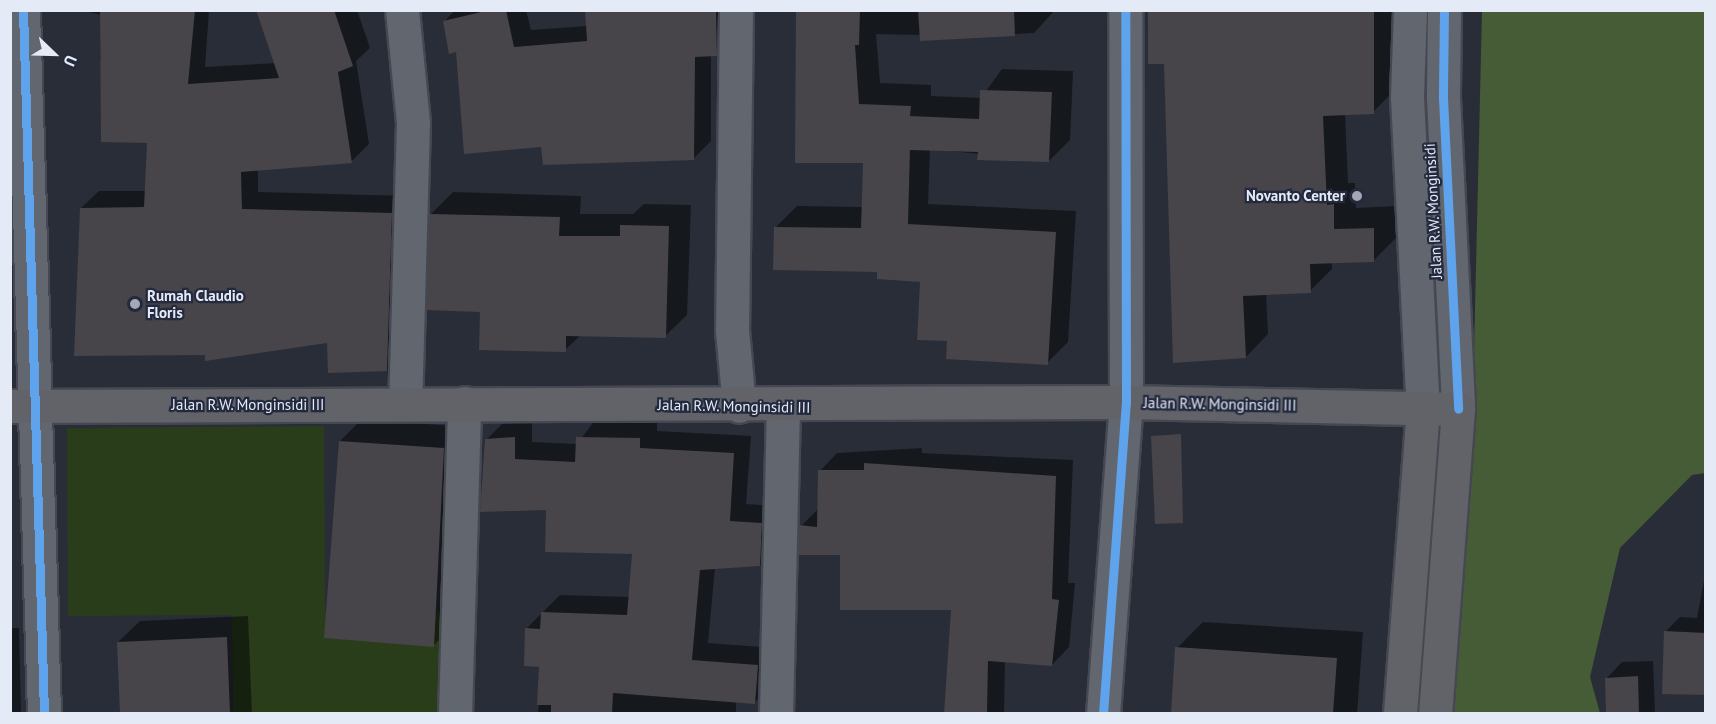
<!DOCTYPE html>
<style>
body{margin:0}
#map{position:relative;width:1716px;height:724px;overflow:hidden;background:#292d38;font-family:"PT Sans",sans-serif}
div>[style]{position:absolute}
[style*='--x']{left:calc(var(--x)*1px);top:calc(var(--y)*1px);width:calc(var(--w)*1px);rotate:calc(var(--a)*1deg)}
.green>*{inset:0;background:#2a3d1b}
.forest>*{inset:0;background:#465c36}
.shadow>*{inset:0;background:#0007}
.building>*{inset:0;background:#47444a}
.roads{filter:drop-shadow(2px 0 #454852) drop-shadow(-2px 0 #454852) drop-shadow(0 2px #454852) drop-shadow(0 -2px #454852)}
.minor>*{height:33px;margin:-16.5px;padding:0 16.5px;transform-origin:16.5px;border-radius:16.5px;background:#62666e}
.tertiary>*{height:33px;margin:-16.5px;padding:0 16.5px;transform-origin:16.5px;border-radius:16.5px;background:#62666e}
.secondary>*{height:33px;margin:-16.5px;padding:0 16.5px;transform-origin:16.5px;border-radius:16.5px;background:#626369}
.cycleway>*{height:9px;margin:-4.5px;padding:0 4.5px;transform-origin:4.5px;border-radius:4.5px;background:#60a3ed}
.dots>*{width:16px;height:16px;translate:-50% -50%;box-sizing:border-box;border:3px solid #232a3e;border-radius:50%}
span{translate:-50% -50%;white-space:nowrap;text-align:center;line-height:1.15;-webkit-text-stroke:4.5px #232a3e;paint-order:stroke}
.poi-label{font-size:15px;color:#e5eaf7;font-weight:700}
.right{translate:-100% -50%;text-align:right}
.left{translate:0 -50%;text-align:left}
.street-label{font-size:15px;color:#e5eaf7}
.frame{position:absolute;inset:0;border:12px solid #e5eaf7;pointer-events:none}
.north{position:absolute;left:24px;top:24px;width:60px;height:60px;-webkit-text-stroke:4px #232a3e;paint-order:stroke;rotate:113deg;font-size:16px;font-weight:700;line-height:24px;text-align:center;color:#e5eaf7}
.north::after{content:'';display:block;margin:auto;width:21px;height:27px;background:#e5eaf7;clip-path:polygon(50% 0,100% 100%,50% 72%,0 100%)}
</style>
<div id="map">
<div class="green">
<i style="clip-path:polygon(324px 426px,325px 613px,440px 612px,440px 713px,233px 713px,232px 615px,68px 616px,67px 428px)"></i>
</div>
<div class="forest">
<i style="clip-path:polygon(1482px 11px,1705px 11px,1705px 473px,1692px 475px,1620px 548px,1590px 677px,1600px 713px,1454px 714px,1473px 395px)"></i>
</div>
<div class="shadow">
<i style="clip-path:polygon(81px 10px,209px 10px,205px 67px,276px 63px,258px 10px,357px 10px,370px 48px,356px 61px,369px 144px,352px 161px,258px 169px,258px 192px,408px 196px,404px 353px,387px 370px,329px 341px,206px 354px,81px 208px,99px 191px,146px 191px,148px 142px,100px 59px,101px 15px)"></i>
<i style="clip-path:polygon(455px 10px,526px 10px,531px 30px,587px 26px,586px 10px,733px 10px,733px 37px,711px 55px,711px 141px,694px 158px,543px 146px,457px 50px,444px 22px)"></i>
<i style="clip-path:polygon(798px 10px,1055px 10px,1034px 33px,921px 40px,921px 35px,876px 34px,880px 83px,931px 85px,931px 96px,981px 98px,1002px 69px,1073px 71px,1070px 140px,1049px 161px,930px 149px,928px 204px,1076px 211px,1068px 342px,1047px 363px,948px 340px,922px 280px,879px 270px,776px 227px,797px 206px,863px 207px,865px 161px)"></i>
<i style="clip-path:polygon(1149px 10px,1396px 10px,1395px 90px,1373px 112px,1345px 113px,1348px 183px,1355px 183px,1356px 208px,1396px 206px,1396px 238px,1374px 260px,1332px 261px,1332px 269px,1310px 291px,1266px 293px,1268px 334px,1246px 357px)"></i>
<i style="clip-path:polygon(453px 192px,581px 196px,580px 214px,633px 214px,644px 204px,691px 205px,687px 315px,665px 336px,581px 335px,565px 350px,481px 311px,431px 214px)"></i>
<i style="clip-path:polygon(362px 419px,465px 427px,456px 623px,434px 645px,340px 441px)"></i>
<i style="clip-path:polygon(532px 420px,532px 442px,577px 444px,595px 420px,657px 421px,657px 431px,751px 436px,746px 504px,778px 506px,777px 547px,760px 565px,715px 567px,708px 643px,775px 648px,772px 685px,755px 702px,736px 701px,736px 714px,538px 714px,541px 665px,527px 628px,560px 595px,630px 597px,633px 553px,548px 508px,487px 439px,504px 422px)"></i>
<i style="clip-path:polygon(922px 448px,922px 453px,1073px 460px,1068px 583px,1075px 583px,1069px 647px,1052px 665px,1005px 661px,1004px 714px,946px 714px,953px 608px,841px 554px,801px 526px,818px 509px,820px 471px,837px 453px)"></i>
<i style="clip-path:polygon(1706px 570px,1706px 694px,1665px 632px,1680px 617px,1697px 618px)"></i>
<i style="clip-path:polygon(248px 616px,252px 714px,121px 714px,118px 642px,140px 621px)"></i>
<i style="clip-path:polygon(1203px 622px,1363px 632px,1357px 714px,1172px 714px,1177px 648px)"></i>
<i style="clip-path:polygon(10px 628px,19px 628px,21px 714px,10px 714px)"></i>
<i style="clip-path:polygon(1653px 661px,1655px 712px,1608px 714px,1607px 678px,1622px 662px)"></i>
</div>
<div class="building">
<i style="clip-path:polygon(100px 10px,195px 10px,188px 84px,279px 78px,256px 10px,334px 10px,353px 66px,338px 72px,352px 163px,241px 172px,242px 209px,392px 213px,387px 371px,328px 373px,327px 343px,205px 361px,205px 355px,74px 356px,80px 208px,144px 207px,147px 143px,101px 142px)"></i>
<i style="clip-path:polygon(490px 10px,506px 10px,514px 47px,587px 41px,585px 10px,716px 10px,717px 56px,695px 57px,694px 160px,543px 165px,541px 147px,464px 154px,456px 52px,449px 54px,443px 21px)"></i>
<i style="clip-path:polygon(796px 10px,860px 10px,859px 45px,855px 45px,859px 104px,911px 106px,910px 116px,979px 119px,980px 90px,1052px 92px,1049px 162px,977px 160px,978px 152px,910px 150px,908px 224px,1056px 232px,1048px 365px,946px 359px,947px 341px,917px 340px,920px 282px,877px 279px,877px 272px,773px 270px,774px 227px,861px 228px,863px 163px,795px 163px)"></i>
<i style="clip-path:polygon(918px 10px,1014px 10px,1015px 36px,920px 41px)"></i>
<i style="clip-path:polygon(1148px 10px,1374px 10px,1374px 114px,1323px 116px,1327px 205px,1334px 204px,1334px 229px,1374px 228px,1374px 262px,1310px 264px,1311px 293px,1243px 296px,1246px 358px,1173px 363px,1164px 64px,1148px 64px)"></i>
<i style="clip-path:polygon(429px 214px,560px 217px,559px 236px,620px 236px,620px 225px,669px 226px,666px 338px,566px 336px,566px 352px,479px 350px,480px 312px,426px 310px)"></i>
<i style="clip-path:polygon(1181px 434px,1183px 523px,1155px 524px,1151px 436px)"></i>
<i style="clip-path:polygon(515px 437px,515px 459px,575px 462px,576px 437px,640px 438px,640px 448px,734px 453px,730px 521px,762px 523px,760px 566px,700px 570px,692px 660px,758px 665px,755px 704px,613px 693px,612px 714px,551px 714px,551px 705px,537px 705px,539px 667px,524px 666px,525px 628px,540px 629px,541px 612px,627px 615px,632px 554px,545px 552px,546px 510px,480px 512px,485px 439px)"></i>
<i style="clip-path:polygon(339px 441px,444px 448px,434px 647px,324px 638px)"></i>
<i style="clip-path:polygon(864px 463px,1056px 476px,1052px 599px,1059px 600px,1052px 666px,988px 661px,987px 714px,944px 714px,951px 610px,840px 610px,840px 555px,798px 555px,799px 525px,817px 527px,818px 470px,864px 470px)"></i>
<i style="clip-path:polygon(1664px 631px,1706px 633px,1706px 695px,1662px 694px)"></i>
<i style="clip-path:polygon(227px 637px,230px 714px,120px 714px,117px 642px)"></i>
<i style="clip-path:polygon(1175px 647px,1337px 658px,1333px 714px,1171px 714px)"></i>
<i style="clip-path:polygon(1638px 676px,1639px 714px,1606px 714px,1605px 678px)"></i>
</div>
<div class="roads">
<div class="minor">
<i style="--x:23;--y:10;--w:704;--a:88.29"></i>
<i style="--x:402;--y:10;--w:114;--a:84.4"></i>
<i style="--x:413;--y:123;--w:281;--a:91.6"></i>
<i style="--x:736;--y:10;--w:320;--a:90.7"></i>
<i style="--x:732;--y:330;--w:76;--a:84.7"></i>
<i style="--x:455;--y:714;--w:311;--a:-88.3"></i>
<i style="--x:776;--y:714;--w:307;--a:-88.7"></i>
<i style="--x:1103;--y:714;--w:313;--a:-85.8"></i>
<i style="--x:1126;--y:402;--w:392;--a:-90.1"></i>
</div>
<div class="tertiary">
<i style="--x:1410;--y:10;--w:87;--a:92"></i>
<i style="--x:1407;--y:97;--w:311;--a:87.1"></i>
<i style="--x:1444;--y:10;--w:88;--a:90.7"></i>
<i style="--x:1443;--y:98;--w:311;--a:87.2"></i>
</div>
<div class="secondary">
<i style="--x:10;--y:406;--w:1116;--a:-0.21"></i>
<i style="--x:1126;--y:402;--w:332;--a:1.2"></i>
<i style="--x:1458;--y:409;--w:306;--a:94.3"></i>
<i style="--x:1400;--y:714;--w:307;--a:-85.7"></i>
</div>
</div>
<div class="cycleway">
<i style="--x:23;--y:10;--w:704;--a:88.29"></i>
<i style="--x:1444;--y:10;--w:88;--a:90.7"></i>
<i style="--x:1443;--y:98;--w:311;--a:87.2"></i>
<i style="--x:1103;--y:714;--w:313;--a:-85.8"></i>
<i style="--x:1126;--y:402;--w:392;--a:-90.1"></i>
</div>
<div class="dots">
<i style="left:1357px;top:196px;background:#a3a8b4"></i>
<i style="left:135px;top:304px;background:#a3a8b4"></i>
</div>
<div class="poi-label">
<span class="right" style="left:1345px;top:196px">Novanto Center</span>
<span class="left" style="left:147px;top:304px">Rumah Claudio<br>Floris</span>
</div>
<div class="street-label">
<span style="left:1433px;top:211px;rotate:-93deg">Jalan R.W. Monginsidi</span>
<span style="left:1220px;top:404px;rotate:1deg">Jalan R.W. Monginsidi III</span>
<span style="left:248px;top:405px">Jalan R.W. Monginsidi III</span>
<span style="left:734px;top:406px;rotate:1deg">Jalan R.W. Monginsidi III</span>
</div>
<div class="frame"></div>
<div class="north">U</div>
</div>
